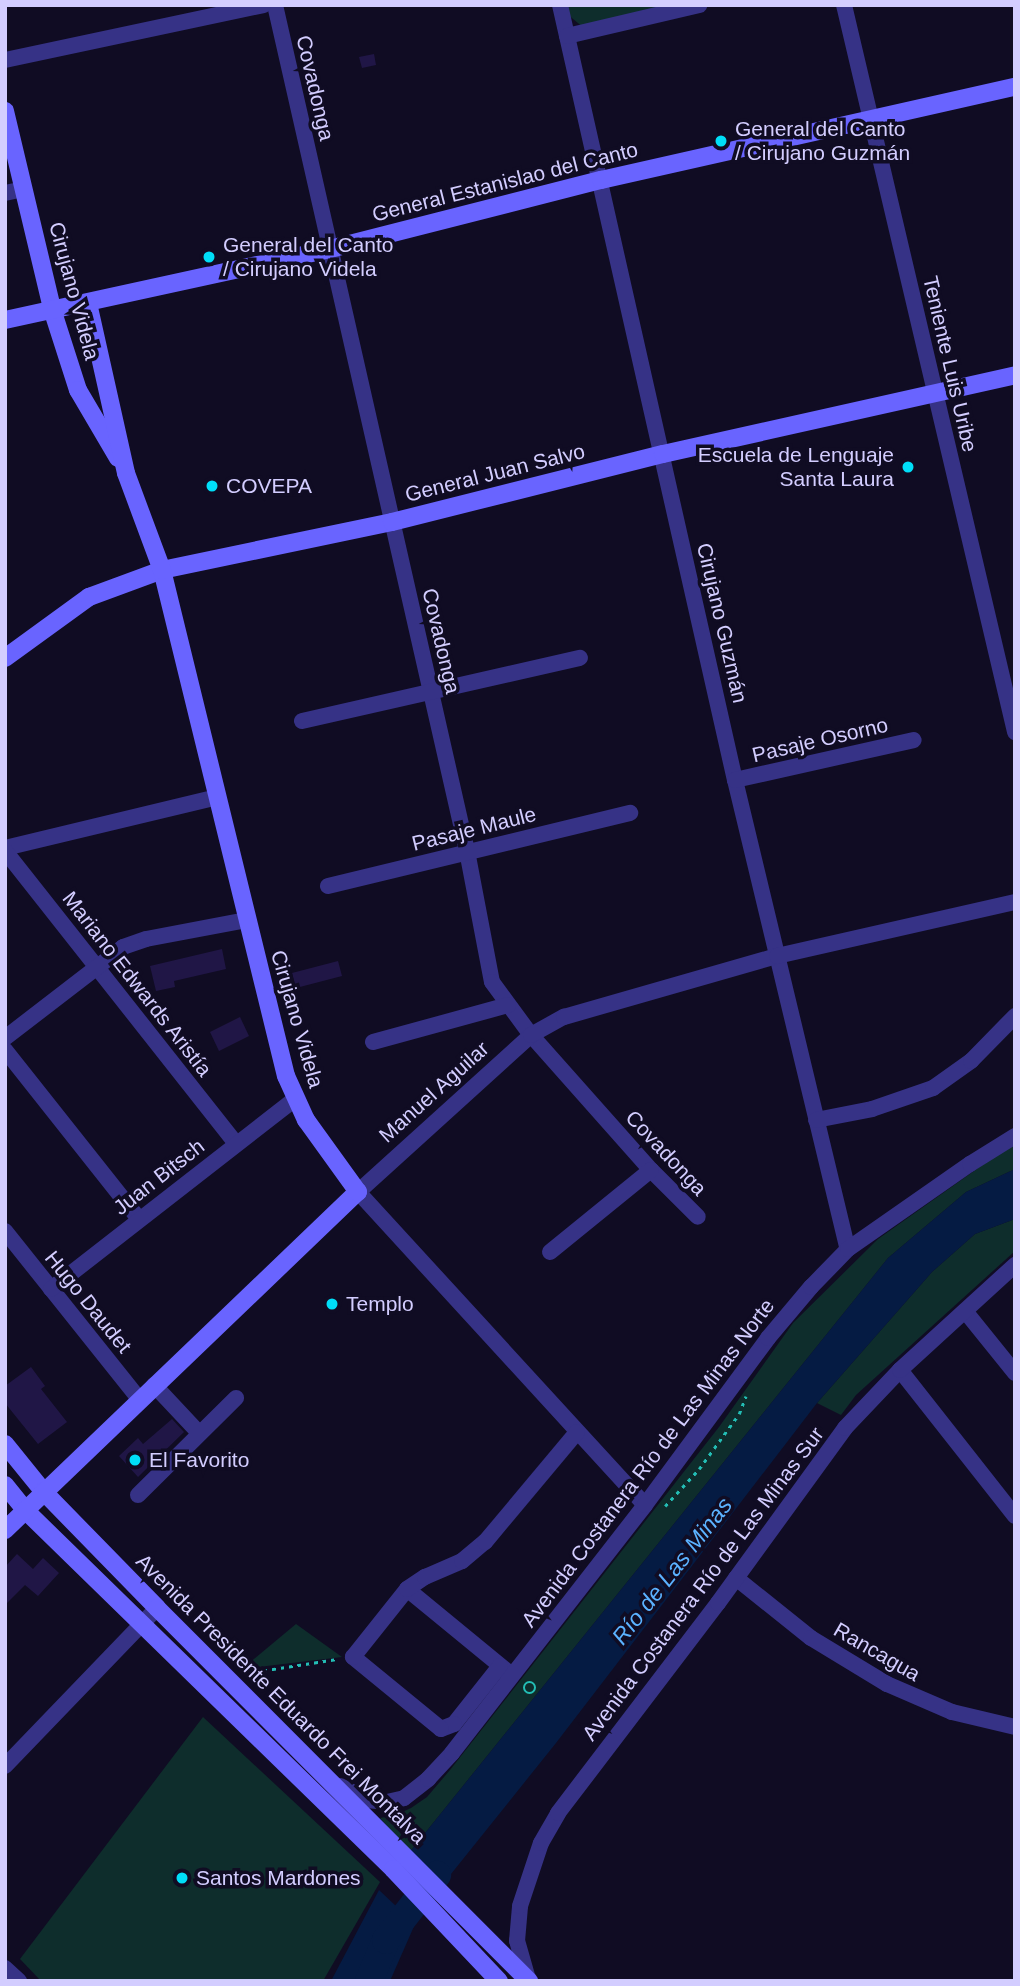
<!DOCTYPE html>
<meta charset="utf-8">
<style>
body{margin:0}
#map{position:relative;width:1020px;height:1986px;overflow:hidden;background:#100c23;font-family:Helvetica,sans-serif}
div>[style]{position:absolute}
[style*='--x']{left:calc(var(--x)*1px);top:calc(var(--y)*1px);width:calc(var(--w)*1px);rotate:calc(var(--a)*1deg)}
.green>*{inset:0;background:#0e2d2c}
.water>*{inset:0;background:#051b43}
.river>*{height:28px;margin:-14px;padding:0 14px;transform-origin:14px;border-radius:14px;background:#051b43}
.building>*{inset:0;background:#201646}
.path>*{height:2.5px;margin-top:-1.25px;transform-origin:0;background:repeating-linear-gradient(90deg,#23beb5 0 3.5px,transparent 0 8.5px)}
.path>.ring{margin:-1.25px;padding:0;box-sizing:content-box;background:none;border:2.5px solid #23beb5;border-radius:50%}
.street>*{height:16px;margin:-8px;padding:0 8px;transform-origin:8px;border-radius:8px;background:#363286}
.secondary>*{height:18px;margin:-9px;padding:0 9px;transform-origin:9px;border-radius:9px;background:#6964ff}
.dots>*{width:19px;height:19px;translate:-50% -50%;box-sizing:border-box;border:4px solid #100c23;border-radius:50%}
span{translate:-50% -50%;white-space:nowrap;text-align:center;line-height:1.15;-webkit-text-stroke:7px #100c23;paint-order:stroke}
.street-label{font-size:21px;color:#d3cdff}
.poi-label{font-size:21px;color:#d3cdff}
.left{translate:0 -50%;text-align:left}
.right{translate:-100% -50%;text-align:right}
.water-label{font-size:23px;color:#5bb2ff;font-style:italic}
.frame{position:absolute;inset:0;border:7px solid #d3cdff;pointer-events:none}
</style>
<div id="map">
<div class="green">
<i style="clip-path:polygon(565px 5px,675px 5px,584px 28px,567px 14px)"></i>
<i style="clip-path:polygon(1015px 1142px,1015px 1169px,966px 1192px,888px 1258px,409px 1853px,380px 1818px,396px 1815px,411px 1808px,427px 1797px,450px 1770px,719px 1427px,793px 1323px,878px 1239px)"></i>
<i style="clip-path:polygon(1015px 1219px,1015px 1251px,856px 1395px,841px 1415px,817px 1403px,932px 1272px,975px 1234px)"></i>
<i style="clip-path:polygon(296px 1624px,342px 1657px,242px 1669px)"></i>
<i style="clip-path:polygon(203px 1717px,380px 1882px,323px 1981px,41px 1981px,20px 1959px)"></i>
</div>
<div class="water">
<i style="clip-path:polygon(1015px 1169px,1015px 1219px,975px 1234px,932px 1272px,817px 1403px,556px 1743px,443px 1884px,409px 1853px,888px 1258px,966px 1192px)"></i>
<i style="clip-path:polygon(379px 1890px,415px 1924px,390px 1981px,331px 1981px)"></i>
</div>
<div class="river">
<i style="--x:369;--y:1981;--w:44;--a:-67.5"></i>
<i style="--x:386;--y:1940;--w:83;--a:-51.9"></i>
</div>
<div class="building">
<i style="clip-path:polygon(374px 54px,376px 65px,362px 68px,359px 57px)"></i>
<i style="clip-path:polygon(222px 949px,226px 969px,174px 981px,175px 987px,156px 991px,150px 966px)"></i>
<i style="clip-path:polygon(338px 961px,342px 976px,296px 988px,292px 973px)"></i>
<i style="clip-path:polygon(240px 1017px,249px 1036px,219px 1051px,210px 1032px)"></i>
<i style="clip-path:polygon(31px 1367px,45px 1386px,41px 1389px,67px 1422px,38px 1444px,5px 1403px,5px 1386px)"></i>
<i style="clip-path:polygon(172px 1419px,184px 1432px,138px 1477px,119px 1456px,138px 1438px,143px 1444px)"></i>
<i style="clip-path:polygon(17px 1554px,33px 1569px,43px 1558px,59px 1573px,38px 1596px,25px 1585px,5px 1605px,5px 1567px)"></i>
</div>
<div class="path">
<i style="--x:665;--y:1506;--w:50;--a:-47.4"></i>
<i style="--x:699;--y:1469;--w:68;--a:-54"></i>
<i style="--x:739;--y:1414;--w:19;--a:-69"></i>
<i style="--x:247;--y:1673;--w:91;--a:-8.8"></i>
<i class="ring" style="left:524px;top:1682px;width:9.5px;height:9.5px"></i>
</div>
<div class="street">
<i style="--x:275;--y:5;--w:868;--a:77.21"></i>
<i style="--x:467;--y:851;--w:133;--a:79.2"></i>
<i style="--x:492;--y:982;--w:66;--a:53.7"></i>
<i style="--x:531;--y:1035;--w:181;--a:48.4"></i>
<i style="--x:651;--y:1170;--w:66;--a:45"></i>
<i style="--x:560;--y:5;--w:795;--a:77.28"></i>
<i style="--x:735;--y:780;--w:482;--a:76.5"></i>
<i style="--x:844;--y:5;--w:747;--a:76.76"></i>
<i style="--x:567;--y:36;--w:136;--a:-13.2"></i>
<i style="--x:5;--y:60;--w:264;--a:-12"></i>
<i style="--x:5;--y:193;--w:19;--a:-12"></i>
<i style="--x:302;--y:721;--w:285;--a:-12.8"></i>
<i style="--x:735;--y:780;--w:183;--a:-12.6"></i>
<i style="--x:5;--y:848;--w:218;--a:-13.5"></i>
<i style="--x:5;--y:851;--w:372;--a:51.7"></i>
<i style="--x:328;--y:886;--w:311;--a:-13.6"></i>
<i style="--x:5;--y:1038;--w:149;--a:-37.6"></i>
<i style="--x:123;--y:947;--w:24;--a:-19"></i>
<i style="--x:146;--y:939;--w:103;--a:-10.7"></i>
<i style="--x:373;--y:1042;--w:140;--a:-15.3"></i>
<i style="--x:5;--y:1050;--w:216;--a:51.6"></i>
<i style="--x:816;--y:1120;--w:57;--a:-11.1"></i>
<i style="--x:872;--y:1109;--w:65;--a:-19"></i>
<i style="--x:933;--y:1088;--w:47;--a:-35.4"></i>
<i style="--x:971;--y:1061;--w:63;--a:-45.6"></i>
<i style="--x:5;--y:1231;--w:215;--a:51.4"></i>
<i style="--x:550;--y:1252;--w:130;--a:-39.1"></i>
<i style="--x:51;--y:1289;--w:309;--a:-37.9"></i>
<i style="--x:965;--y:1311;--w:80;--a:51.1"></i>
<i style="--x:900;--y:1370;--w:186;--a:51.8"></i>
<i style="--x:154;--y:1385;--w:66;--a:46.8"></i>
<i style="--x:138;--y:1495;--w:138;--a:-44.7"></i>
<i style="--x:645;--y:1505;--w:425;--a:-132.5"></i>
<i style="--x:358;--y:1192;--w:234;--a:-42.2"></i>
<i style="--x:531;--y:1035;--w:38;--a:-29"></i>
<i style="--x:564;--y:1017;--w:222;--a:-16"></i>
<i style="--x:777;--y:956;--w:244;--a:-12.8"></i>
<i style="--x:736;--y:1578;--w:96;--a:38.7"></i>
<i style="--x:811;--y:1638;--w:89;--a:31.2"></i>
<i style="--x:887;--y:1684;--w:71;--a:23.3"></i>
<i style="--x:952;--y:1712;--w:65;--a:13.4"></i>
<i style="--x:407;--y:1589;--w:129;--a:39.4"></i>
<i style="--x:500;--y:1666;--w:74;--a:128.4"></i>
<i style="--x:454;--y:1724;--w:14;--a:159"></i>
<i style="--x:441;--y:1729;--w:114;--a:-140.7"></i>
<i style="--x:353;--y:1657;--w:87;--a:-51.5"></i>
<i style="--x:407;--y:1589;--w:22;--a:-34"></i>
<i style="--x:425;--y:1577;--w:40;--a:-23.4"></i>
<i style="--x:462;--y:1561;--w:30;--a:-40"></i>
<i style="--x:485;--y:1542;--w:143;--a:-50.1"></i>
<i style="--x:5;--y:1766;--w:219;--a:-46.1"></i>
<i style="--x:340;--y:1786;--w:30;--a:27"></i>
<i style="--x:367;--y:1800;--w:20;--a:6"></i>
<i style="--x:387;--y:1802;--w:17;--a:-13"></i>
<i style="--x:404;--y:1798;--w:31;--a:-38"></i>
<i style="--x:428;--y:1779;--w:35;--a:-47"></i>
<i style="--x:452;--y:1753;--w:314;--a:-52.1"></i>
<i style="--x:645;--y:1505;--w:207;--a:-53.6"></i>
<i style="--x:768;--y:1338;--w:67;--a:-49.9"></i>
<i style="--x:811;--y:1287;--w:53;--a:-45.8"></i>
<i style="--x:848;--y:1249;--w:149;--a:-34.9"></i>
<i style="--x:970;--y:1164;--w:53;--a:-31.9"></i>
<i style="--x:5;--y:1968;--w:19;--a:43"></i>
<i style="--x:528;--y:1979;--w:40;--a:-106"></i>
<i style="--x:517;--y:1941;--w:35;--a:-85"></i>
<i style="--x:520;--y:1906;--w:66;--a:-71.6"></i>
<i style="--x:541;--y:1843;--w:34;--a:-60"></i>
<i style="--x:558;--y:1813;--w:264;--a:-52.7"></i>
<i style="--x:718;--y:1603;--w:216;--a:-54"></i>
<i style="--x:845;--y:1428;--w:80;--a:-46.5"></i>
<i style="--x:900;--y:1370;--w:156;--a:-42.4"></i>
</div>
<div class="secondary">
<i style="--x:5;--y:111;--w:204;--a:76.6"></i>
<i style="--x:52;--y:309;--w:85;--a:72.2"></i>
<i style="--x:78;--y:390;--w:79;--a:59.5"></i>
<i style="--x:5;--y:320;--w:333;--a:-12.3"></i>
<i style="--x:330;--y:249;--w:280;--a:-14.3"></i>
<i style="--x:601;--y:180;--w:424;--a:-12.7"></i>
<i style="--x:5;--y:658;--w:104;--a:-36"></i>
<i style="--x:89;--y:597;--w:78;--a:-20.3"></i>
<i style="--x:162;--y:570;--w:235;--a:-11.8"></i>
<i style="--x:392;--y:522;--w:279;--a:-14.1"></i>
<i style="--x:663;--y:454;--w:361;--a:-12.6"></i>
<i style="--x:5;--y:1444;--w:60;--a:51"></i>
<i style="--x:43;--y:1491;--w:163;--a:45.7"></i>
<i style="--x:157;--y:1608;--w:527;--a:45.08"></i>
<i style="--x:5;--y:1485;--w:32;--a:51"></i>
<i style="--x:25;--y:1510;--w:514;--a:44.29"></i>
<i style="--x:393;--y:1869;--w:154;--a:46.6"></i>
<i style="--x:5;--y:1530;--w:489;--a:-43.8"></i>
<i style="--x:358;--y:1192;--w:89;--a:-125.8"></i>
<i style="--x:306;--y:1120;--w:48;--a:-114.4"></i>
<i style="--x:286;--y:1076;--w:521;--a:-103.77"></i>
<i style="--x:162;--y:570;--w:103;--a:-110.4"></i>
<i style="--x:126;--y:473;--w:174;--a:-102.6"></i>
</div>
<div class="dots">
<i style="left:721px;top:141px;background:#00def8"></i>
<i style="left:209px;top:257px;background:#00def8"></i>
<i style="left:908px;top:467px;background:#00def8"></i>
<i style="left:212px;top:486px;background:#00def8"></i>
<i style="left:332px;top:1304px;background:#00def8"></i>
<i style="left:135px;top:1460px;background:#00def8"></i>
<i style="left:182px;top:1878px;background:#00def8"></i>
</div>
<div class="street-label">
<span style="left:315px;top:88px;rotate:77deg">Covadonga</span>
<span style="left:505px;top:182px;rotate:-14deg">General Estanislao del Canto</span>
<span style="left:74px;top:291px;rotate:75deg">Cirujano Videla</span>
<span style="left:950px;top:364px;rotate:77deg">Teniente Luis Uribe</span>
<span style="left:495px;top:473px;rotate:-14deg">General Juan Salvo</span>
<span style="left:722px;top:623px;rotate:77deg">Cirujano Guzmán</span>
<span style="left:441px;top:641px;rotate:77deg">Covadonga</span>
<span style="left:820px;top:740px;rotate:-13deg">Pasaje Osorno</span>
<span style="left:474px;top:829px;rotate:-14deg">Pasaje Maule</span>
<span style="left:137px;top:984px;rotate:52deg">Mariano Edwards Aristía</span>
<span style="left:297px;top:1019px;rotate:74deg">Cirujano Videla</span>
<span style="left:434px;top:1092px;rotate:-42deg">Manuel Aguilar</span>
<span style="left:666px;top:1153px;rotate:47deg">Covadonga</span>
<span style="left:159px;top:1177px;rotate:-38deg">Juan Bitsch</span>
<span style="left:88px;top:1302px;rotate:51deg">Hugo Daudet</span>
<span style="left:648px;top:1463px;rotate:-53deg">Avenida Costanera Río de Las Minas Norte</span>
<span style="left:703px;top:1584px;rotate:-53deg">Avenida Costanera Río de Las Minas Sur</span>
<span style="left:877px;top:1652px;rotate:30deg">Rancagua</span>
<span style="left:281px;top:1699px;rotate:45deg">Avenida Presidente Eduardo Frei Montalva</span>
</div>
<div class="poi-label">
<span class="left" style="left:735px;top:141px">General del Canto<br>/ Cirujano Guzmán</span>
<span class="left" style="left:223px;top:257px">General del Canto<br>/ Cirujano Videla</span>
<span class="right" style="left:894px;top:467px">Escuela de Lenguaje<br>Santa Laura</span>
<span class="left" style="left:226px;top:486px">COVEPA</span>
<span class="left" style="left:346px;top:1304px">Templo</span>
<span class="left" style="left:149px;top:1460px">El Favorito</span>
<span class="left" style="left:196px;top:1878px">Santos Mardones</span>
</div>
<div class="water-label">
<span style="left:672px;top:1571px;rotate:-52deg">Río de Las Minas</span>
</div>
<div class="frame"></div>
</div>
